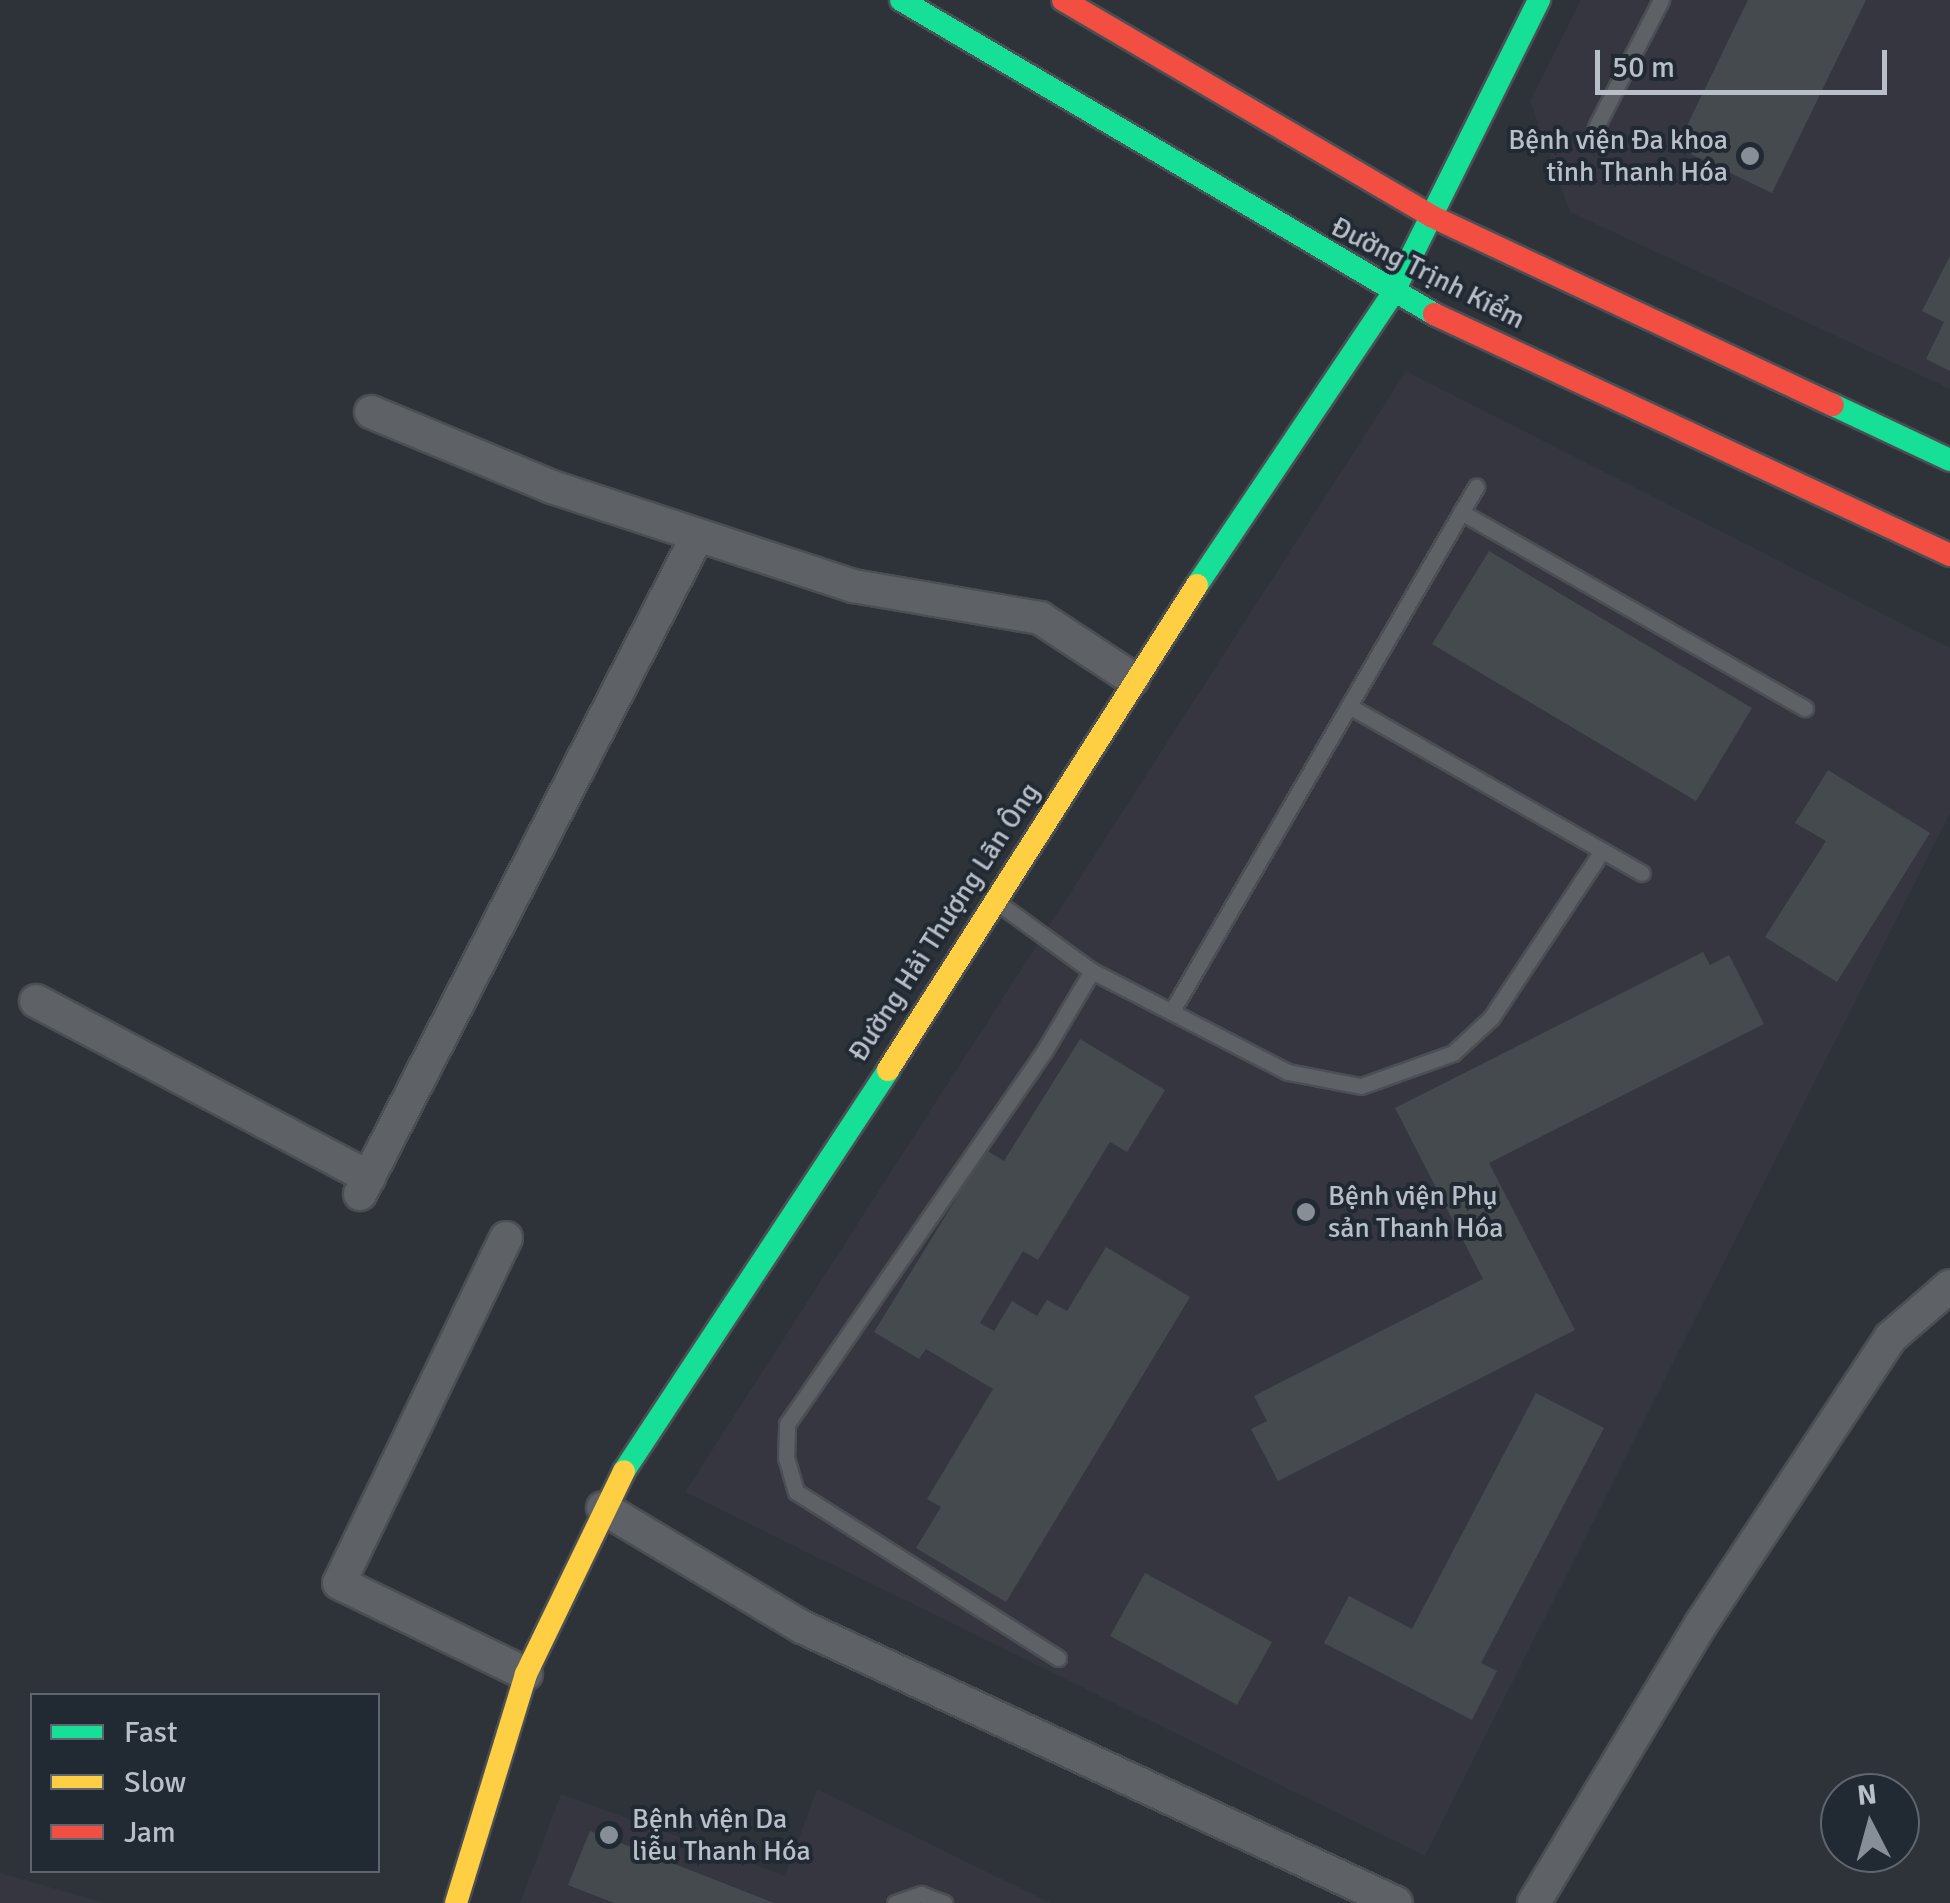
<!DOCTYPE html>
<meta charset="utf-8">
<style>
body{margin:0}
#map{position:relative;width:1950px;height:1903px;overflow:hidden;background:#2d3338;font-family:Signika,sans-serif}
div>[style]{position:absolute}
[style*='--x']{left:calc(var(--x)*1px);top:calc(var(--y)*1px);width:calc(var(--w)*1px);rotate:calc(var(--a)*1deg)}
.medical>*{inset:0;background:#363641}
.building>*{inset:0;background:#454a4f}
.roads{filter:drop-shadow(2px 0 #4b4f53) drop-shadow(-2px 0 #4b4f53) drop-shadow(0 2px #4b4f53) drop-shadow(0 -2px #4b4f53)}
.lane>*{height:15px;margin:-7.5px;padding:0 7.5px;transform-origin:7.5px;border-radius:7.5px;background:#5e6166}
.street>*{height:32px;margin:-16px;padding:0 16px;transform-origin:16px;border-radius:16px;background:#5e6166}
.fast>*{height:22px;margin:-11px;padding:0 11px;transform-origin:11px;border-radius:11px;background:#16e098}
.slow>*{height:22px;margin:-11px;padding:0 11px;transform-origin:11px;border-radius:11px;background:#ffcf43}
.jam>*{height:22px;margin:-11px;padding:0 11px;transform-origin:11px;border-radius:11px;background:#f24e42}
.dots>*{width:28px;height:28px;translate:-50% -50%;box-sizing:border-box;border:5px solid #212933;border-radius:50%}
span{translate:-50% -50%;white-space:nowrap;text-align:center;line-height:1.15;-webkit-text-stroke:8px #212933;paint-order:stroke}
.poi-label{font-size:28px;color:#b9bfc8}
.right{translate:-100% -50%;text-align:right}
.left{translate:0 -50%;text-align:left}
.street-label{font-size:28px;color:#b9bfc8}
.legend{position:absolute;left:30px;top:1693px;width:350px;height:180px;box-sizing:border-box;background:#212933;border:2px solid #5e656f;margin:0;padding:12px 18px;list-style:none;font-size:30px;color:#b9bfc8}
.legend li{display:flex;align-items:center;gap:20px;height:50px}
.legend b{width:50px;border:2px solid #5e656f}
.north{position:absolute;left:1820px;top:1773px;width:100px;height:100px;box-sizing:border-box;background:#212933;border:2px solid #5e656f;border-radius:50%;rotate:354deg;font-size:28px;font-weight:700;line-height:40px;text-align:center;color:#b9bfc8}
.north::after{content:'';display:block;margin:auto;width:35px;height:45px;background:#888e96;clip-path:polygon(50% 0,100% 100%,50% 72%,0 100%)}
.scale{position:absolute;left:1595px;top:50px;width:292px;height:45px;box-sizing:border-box;border:5px solid #b9bfc8;border-top:0;padding-left:12px;font-size:30px;line-height:35px;white-space:nowrap;color:#b9bfc8;-webkit-text-stroke:8px #212933;paint-order:stroke}
</style>
<div id="map">
<div class="medical">
<i style="clip-path:polygon(1581px 0,1950px 0,1950px 389px,1570px 212px,1530px 101px)"></i>
<i style="clip-path:polygon(1406px 371px,1950px 648px,1950px 813px,1425px 1856px,685px 1492px)"></i>
<i style="clip-path:polygon(817px 1789px,1051px 1903px,520px 1903px,561px 1794px,785px 1876px)"></i>
<i style="clip-path:polygon(0 1873px,105px 1903px,0 1903px)"></i>
</div>
<div class="building">
<i style="clip-path:polygon(1748px 0,1866px 0,1772px 193px,1691px 154px,1696px 142px,1682px 136px)"></i>
<i style="clip-path:polygon(1950px 256px,1950px 371px,1926px 359px,1944px 322px,1922px 311px)"></i>
<i style="clip-path:polygon(1489px 551px,1752px 708px,1696px 801px,1432px 644px)"></i>
<i style="clip-path:polygon(1828px 770px,1930px 833px,1837px 982px,1765px 937px,1826px 841px,1795px 823px)"></i>
<i style="clip-path:polygon(1703px 952px,1710px 965px,1729px 955px,1764px 1024px,1489px 1163px,1575px 1330px,1278px 1481px,1251px 1429px,1267px 1421px,1254px 1396px,1483px 1279px,1395px 1108px)"></i>
<i style="clip-path:polygon(1080px 1039px,1165px 1090px,1127px 1152px,1110px 1142px,1038px 1260px,1023px 1251px,980px 1323px,994px 1331px,1012px 1301px,1037px 1316px,1047px 1300px,1067px 1311px,1106px 1247px,1190px 1297px,1006px 1602px,916px 1548px,941px 1507px,927px 1499px,993px 1389px,926px 1349px,919px 1359px,874px 1332px,986px 1150px,1004px 1161px)"></i>
<i style="clip-path:polygon(1536px 1393px,1604px 1428px,1481px 1663px,1497px 1671px,1472px 1720px,1324px 1643px,1349px 1596px,1412px 1629px)"></i>
<i style="clip-path:polygon(1145px 1573px,1272px 1642px,1237px 1705px,1110px 1636px)"></i>
<i style="clip-path:polygon(590px 1831px,774px 1903px,614px 1903px,568px 1885px)"></i>
</div>
<div class="roads">
<div class="lane">
<i style="--x:1596;--y:127;--w:143;--a:-62.9"></i>
<i style="--x:1461;--y:512;--w:396;--a:29.7"></i>
<i style="--x:1349;--y:706;--w:337;--a:29.7"></i>
<i style="--x:1001;--y:905;--w:112;--a:36"></i>
<i style="--x:1092;--y:971;--w:220;--a:27.3"></i>
<i style="--x:1288;--y:1072;--w:74;--a:10.9"></i>
<i style="--x:1361;--y:1086;--w:98;--a:-19.7"></i>
<i style="--x:1453;--y:1053;--w:52;--a:-42.6"></i>
<i style="--x:1491;--y:1018;--w:201;--a:-56.4"></i>
<i style="--x:1173;--y:1009;--w:604;--a:-59.87"></i>
<i style="--x:1058;--y:1658;--w:310;--a:-147.6"></i>
<i style="--x:796;--y:1492;--w:35;--a:-106"></i>
<i style="--x:786;--y:1458;--w:34;--a:-88"></i>
<i style="--x:787;--y:1424;--w:454;--a:-55.4"></i>
<i style="--x:1045;--y:1050;--w:92;--a:-59.3"></i>
<i style="--x:895;--y:1903;--w:28;--a:-19"></i>
<i style="--x:921;--y:1894;--w:25;--a:21"></i>
</div>
<div class="street">
<i style="--x:371;--y:412;--w:196;--a:22.5"></i>
<i style="--x:552;--y:487;--w:317;--a:18.2"></i>
<i style="--x:853;--y:586;--w:190;--a:9.7"></i>
<i style="--x:1040;--y:618;--w:111;--a:33.3"></i>
<i style="--x:36;--y:1001;--w:377;--a:27.9"></i>
<i style="--x:360;--y:1194;--w:738;--a:-62.85"></i>
<i style="--x:506;--y:1238;--w:383;--a:115.8"></i>
<i style="--x:339;--y:1583;--w:208;--a:25.9"></i>
<i style="--x:603;--y:1508;--w:232;--a:30.9"></i>
<i style="--x:802;--y:1627;--w:655;--a:24.92"></i>
<i style="--x:1534;--y:1903;--w:325;--a:-59.1"></i>
<i style="--x:1701;--y:1624;--w:343;--a:-56.5"></i>
<i style="--x:1890;--y:1338;--w:79;--a:-40.9"></i>
</div>
<div class="fast">
<i style="--x:901;--y:0;--w:619;--a:30.5"></i>
<i style="--x:1833;--y:405;--w:129;--a:25.2"></i>
<i style="--x:1197;--y:585;--w:349;--a:-56.1"></i>
<i style="--x:1392;--y:295;--w:330;--a:-63.5"></i>
<i style="--x:624;--y:1471;--w:480;--a:-56.6"></i>
</div>
<div class="slow">
<i style="--x:888;--y:1070;--w:575;--a:-57.5"></i>
<i style="--x:456;--y:1903;--w:239;--a:-73"></i>
<i style="--x:526;--y:1674;--w:225;--a:-64.2"></i>
</div>
<div class="jam">
<i style="--x:1063;--y:0;--w:427;--a:30.4"></i>
<i style="--x:1431;--y:216;--w:444;--a:25.2"></i>
<i style="--x:1434;--y:314;--w:570;--a:25.04"></i>
</div>
</div>
<div class="dots">
<i style="left:1750px;top:156px;background:#888e96"></i>
<i style="left:1306px;top:1212px;background:#888e96"></i>
<i style="left:609px;top:1835px;background:#888e96"></i>
</div>
<div class="poi-label">
<span class="right" style="left:1728px;top:156px">Bệnh viện Đa khoa<br>tỉnh Thanh Hóa</span>
<span class="left" style="left:1328px;top:1212px">Bệnh viện Phụ<br>sản Thanh Hóa</span>
<span class="left" style="left:632px;top:1835px">Bệnh viện Da<br>liễu Thanh Hóa</span>
</div>
<div class="street-label">
<span style="left:1428px;top:273px;rotate:27deg">Đường Trịnh Kiểm</span>
<span style="left:944px;top:922px;rotate:-57deg">Đường Hải Thượng Lãn Ông</span>
</div>
<ul class="legend">
<li><b style="height:12px;background:#16e098"></b>Fast</li>
<li><b style="height:12px;background:#ffcf43"></b>Slow</li>
<li><b style="height:12px;background:#f24e42"></b>Jam</li>
</ul>
<div class="north">N</div>
<div class="scale">50 m</div>
</div>
